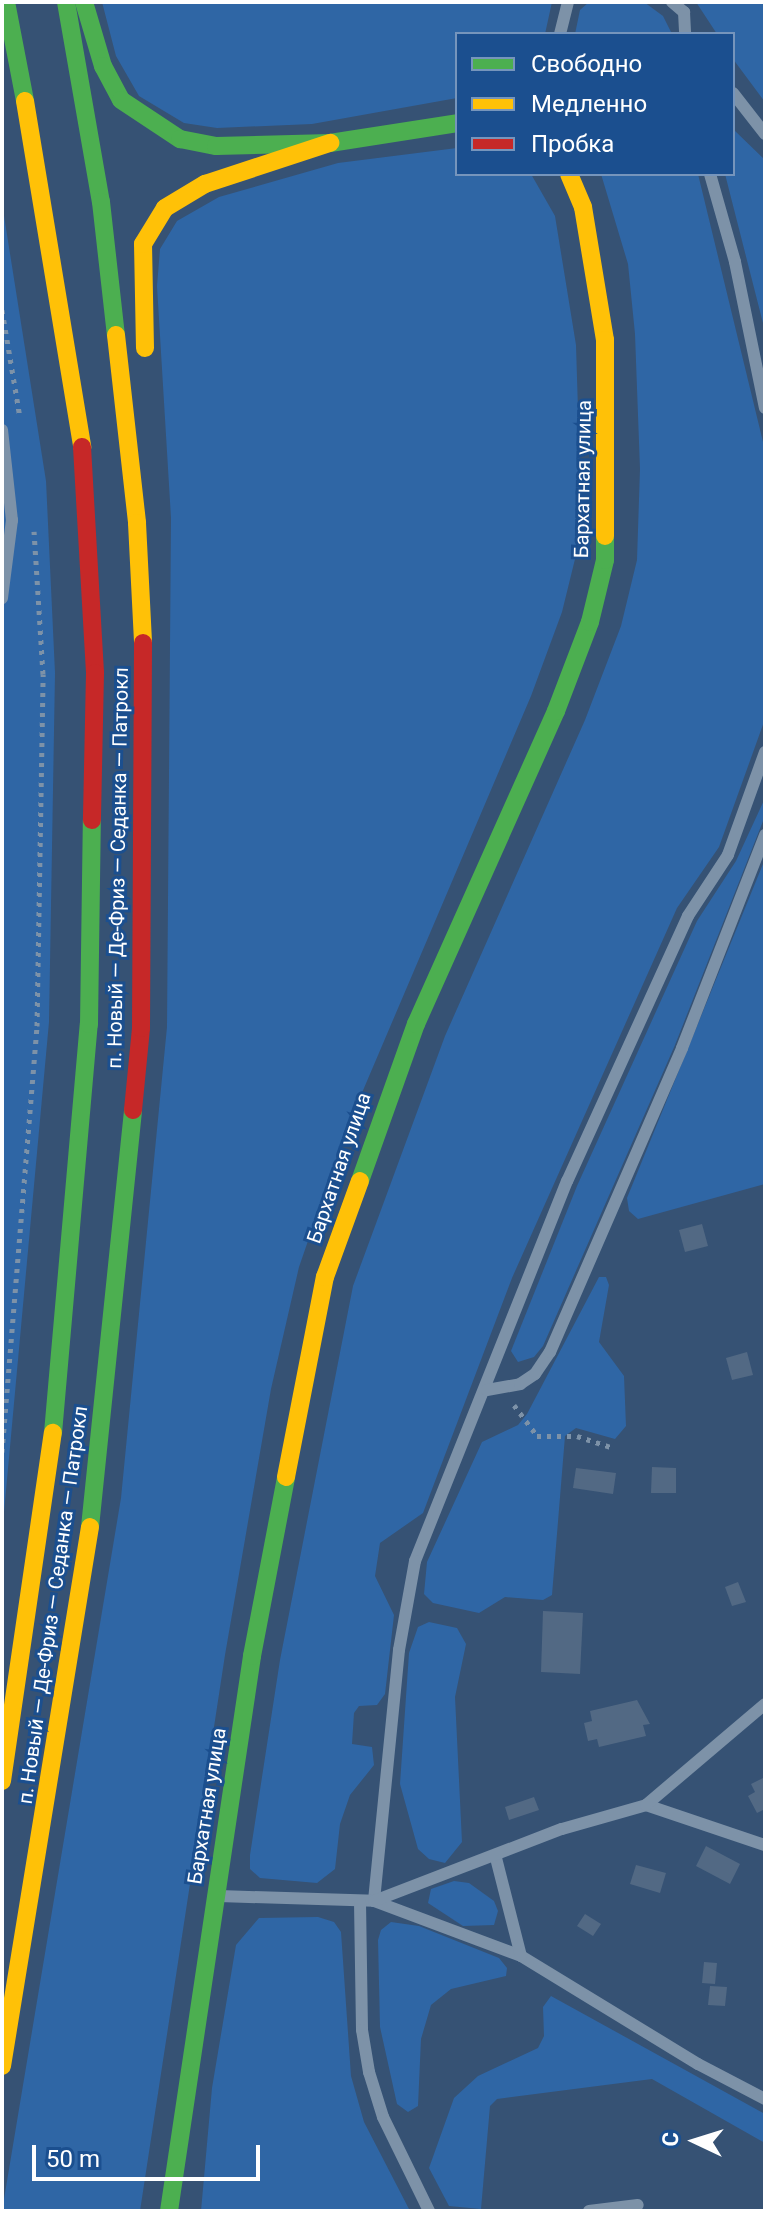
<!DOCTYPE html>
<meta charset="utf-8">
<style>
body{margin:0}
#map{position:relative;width:767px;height:2213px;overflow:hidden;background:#365274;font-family:Roboto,sans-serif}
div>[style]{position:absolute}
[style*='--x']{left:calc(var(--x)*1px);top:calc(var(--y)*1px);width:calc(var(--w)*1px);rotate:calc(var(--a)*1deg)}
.green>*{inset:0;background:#2f66a5}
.building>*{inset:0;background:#526984}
.path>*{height:5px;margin-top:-2.5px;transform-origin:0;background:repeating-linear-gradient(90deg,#7d92a8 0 4px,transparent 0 10px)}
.lane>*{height:12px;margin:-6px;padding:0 6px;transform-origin:6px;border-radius:6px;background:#7d92a8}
.fast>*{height:18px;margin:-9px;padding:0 9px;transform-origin:9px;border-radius:9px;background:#4caf50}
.slow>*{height:18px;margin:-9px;padding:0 9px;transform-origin:9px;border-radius:9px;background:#ffc107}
.jam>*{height:18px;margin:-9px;padding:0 9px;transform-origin:9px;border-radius:9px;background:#c62828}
span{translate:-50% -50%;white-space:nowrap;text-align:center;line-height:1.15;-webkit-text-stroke:6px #1b4f8f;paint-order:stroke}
.street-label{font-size:20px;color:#fff}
.frame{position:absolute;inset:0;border:4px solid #fff;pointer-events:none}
.legend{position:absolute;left:455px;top:32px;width:280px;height:144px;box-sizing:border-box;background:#1b4f8f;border:2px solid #7695bc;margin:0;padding:10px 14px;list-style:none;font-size:24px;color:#fff}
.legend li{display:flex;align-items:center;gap:16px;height:40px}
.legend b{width:40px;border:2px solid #7695bc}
.north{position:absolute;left:655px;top:2101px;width:80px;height:80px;-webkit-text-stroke:6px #1b4f8f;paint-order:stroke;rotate:274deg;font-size:22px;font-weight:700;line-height:32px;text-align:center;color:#fff}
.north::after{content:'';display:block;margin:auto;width:28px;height:36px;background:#fff;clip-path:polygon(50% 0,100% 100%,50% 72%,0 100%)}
.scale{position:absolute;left:32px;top:2145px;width:228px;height:36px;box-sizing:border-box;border:4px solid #fff;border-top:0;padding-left:10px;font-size:24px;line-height:28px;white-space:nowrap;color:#fff;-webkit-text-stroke:6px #1b4f8f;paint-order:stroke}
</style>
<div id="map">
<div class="green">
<i style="clip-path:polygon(102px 2px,552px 2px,545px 34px,457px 34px,457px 98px,312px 124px,217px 128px,184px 123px,139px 96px,116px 56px)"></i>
<i style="clip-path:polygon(589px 2px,644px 2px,663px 16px,672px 34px,575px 34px,580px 10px)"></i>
<i style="clip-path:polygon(696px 2px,765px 2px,765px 102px,733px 59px,733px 34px,717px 34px)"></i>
<i style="clip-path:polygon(733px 129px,765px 160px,765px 331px,725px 174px,733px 174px)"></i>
<i style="clip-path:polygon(457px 148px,457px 174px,531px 174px,555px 216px,576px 345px,580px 475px,576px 555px,562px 612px,531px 696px,347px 1128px,299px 1267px,271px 1389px,225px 1655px,140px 2211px,2px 2211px,121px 1498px,167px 1027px,171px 518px,157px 286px,160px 249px,177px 221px,219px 197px,338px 163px)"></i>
<i style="clip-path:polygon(601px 174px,698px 174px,765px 450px,765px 719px,719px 847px,677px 908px,512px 1278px,423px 1513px,380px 1543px,375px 1576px,394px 1615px,385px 1694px,377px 1705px,359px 1706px,354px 1713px,352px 1744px,372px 1747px,374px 1765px,350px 1795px,340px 1824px,335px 1869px,317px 1883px,260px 1878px,250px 1869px,250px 1855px,280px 1660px,353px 1286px,445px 1036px,585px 720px,621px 626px,637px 560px,640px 469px,635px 334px,628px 264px)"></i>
<i style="clip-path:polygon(2px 203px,46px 481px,55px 673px,49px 1022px,2px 1534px)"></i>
<i style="clip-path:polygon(765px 798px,765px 816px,675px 1045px,543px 1346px,534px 1357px,518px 1362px,511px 1351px,577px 1186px,697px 921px,736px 861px)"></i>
<i style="clip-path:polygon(765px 859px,765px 1184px,638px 1219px,629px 1211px,627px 1198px)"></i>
<i style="clip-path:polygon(599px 1277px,606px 1277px,609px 1285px,599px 1342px,624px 1376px,626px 1426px,615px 1439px,576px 1428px,565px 1436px,552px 1595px,543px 1600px,505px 1597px,479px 1613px,433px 1603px,424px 1594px,427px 1562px,482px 1442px,518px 1425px,527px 1414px)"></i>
<i style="clip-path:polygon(429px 1622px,457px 1628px,466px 1644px,455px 1697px,462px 1842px,445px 1863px,429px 1859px,418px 1849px,400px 1784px,409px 1653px,418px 1627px)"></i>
<i style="clip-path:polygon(454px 1881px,469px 1883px,494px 1901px,498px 1911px,494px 1925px,463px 1926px,428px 1903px,431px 1889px)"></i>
<i style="clip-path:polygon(318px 1917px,334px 1922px,341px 1932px,351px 2076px,364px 2122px,410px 2211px,201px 2211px,212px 2088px,236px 1945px,259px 1918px)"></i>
<i style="clip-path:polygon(391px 1922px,419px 1926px,499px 1958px,507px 1968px,506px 1976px,451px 1989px,431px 2005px,421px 2039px,418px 2106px,408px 2112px,397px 2104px,380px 2027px,378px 1940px,381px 1930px)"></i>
<i style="clip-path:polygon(551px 1996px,765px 2114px,765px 2143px,652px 2079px,497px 2099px,490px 2106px,481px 2209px,449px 2206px,429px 2168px,454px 2098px,478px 2076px,538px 2048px,544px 2036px,543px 2007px)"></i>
</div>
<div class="building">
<i style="clip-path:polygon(702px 1224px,708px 1246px,685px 1252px,679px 1230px)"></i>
<i style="clip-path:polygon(747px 1352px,753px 1375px,732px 1380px,726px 1358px)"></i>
<i style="clip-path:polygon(652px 1467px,676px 1468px,676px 1493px,651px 1493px)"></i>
<i style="clip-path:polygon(576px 1468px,616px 1473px,613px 1494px,573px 1488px)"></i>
<i style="clip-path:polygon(738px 1582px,746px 1602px,732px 1606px,725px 1587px)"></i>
<i style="clip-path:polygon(543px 1611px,583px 1613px,580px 1674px,541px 1672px)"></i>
<i style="clip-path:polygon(637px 1700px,650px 1724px,643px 1725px,646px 1736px,599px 1747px,597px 1739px,588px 1741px,584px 1723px,592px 1721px,590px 1711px)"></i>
<i style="clip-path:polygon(765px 1777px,765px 1809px,757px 1813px,748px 1796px,755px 1792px,751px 1784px)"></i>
<i style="clip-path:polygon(534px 1797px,539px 1810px,509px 1820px,505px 1807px)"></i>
<i style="clip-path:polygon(706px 1846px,740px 1864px,730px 1884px,696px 1866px)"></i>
<i style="clip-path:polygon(636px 1865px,666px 1873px,660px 1893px,630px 1884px)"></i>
<i style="clip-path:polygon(585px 1914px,601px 1924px,593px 1936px,577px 1926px)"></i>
<i style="clip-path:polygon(704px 1962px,717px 1963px,715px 1984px,702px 1983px)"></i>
<i style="clip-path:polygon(710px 1986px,727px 1987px,725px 2006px,708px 2005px)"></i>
</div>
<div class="path">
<i style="--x:2;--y:310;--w:109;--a:80.5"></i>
<i style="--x:514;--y:1405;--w:39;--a:53"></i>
<i style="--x:537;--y:1436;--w:40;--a:0"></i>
<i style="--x:577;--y:1436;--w:39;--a:18"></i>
<i style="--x:2;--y:1452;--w:427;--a:-85.3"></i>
<i style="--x:37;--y:1026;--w:352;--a:-89"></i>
<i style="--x:43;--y:674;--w:143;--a:-93.6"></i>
</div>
<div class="lane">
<i style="--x:672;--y:2;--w:16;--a:40"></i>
<i style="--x:684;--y:12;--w:22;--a:87"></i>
<i style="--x:560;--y:34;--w:33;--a:-76"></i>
<i style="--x:733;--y:93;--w:52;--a:52"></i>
<i style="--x:710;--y:174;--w:91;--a:74.1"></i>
<i style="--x:735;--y:262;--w:149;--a:78.4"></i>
<i style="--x:2;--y:430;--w:91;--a:83.7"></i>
<i style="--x:12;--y:520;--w:79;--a:97.3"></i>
<i style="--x:765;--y:752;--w:109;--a:109.8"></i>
<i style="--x:728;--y:855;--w:73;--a:123.3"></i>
<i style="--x:688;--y:916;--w:291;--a:114.5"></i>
<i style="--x:567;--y:1181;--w:409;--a:111.8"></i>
<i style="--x:415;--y:1561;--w:90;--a:100.2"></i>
<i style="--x:399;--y:1650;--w:252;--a:95.7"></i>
<i style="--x:374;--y:1901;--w:157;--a:20.5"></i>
<i style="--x:521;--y:1956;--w:207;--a:31.4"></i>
<i style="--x:698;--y:2064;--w:76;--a:27.6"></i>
<i style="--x:487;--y:1390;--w:34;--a:-10"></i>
<i style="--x:520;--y:1384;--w:18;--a:-34"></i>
<i style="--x:535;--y:1374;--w:27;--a:-56"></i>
<i style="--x:550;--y:1352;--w:331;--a:-66.5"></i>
<i style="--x:682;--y:1048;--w:229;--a:-68.7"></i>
<i style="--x:646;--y:1805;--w:126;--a:18.6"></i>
<i style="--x:496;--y:1858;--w:101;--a:75.7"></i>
<i style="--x:219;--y:1896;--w:155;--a:1.8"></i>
<i style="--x:374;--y:1901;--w:201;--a:-21"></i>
<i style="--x:562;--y:1829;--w:87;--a:-15.9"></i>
<i style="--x:646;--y:1805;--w:156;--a:-40.3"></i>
<i style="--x:360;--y:1902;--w:128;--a:89.1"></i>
<i style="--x:362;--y:2030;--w:43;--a:80.5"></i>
<i style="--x:369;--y:2072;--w:47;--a:72.7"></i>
<i style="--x:383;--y:2117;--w:105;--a:63.9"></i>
<i style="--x:589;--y:2211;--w:49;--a:-7"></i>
</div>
<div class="fast">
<i style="--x:6;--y:2;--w:101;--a:79.1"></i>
<i style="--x:66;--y:2;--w:203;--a:80.1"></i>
<i style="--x:101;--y:202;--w:134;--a:83.6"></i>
<i style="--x:84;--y:2;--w:67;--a:73.5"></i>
<i style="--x:103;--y:66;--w:38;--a:62"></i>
<i style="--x:121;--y:100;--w:71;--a:33.5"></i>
<i style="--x:180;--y:139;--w:37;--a:11"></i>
<i style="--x:216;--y:146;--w:114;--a:-1.5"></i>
<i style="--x:330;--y:143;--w:129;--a:-8.9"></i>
<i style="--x:360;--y:1181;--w:167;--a:-70.4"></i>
<i style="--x:416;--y:1024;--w:343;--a:-65.9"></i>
<i style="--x:556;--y:711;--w:95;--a:-69.1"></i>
<i style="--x:590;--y:622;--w:64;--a:-76.4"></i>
<i style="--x:605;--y:560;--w:24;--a:-90"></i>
<i style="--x:53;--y:1433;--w:411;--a:-85"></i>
<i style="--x:89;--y:1024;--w:204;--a:-89.2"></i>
<i style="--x:90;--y:1527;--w:419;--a:-84.1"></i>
<i style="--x:169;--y:2211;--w:561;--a:-81.49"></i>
<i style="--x:252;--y:1656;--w:182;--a:-79.2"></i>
</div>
<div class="slow">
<i style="--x:25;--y:101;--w:351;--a:80.6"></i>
<i style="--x:569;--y:174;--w:36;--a:67"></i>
<i style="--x:583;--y:207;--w:135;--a:80.6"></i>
<i style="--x:605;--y:340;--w:196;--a:90"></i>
<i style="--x:116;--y:335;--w:189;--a:83.6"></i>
<i style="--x:137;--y:523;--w:120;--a:87.1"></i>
<i style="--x:145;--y:348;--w:104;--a:-91.1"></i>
<i style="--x:143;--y:244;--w:42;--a:-58.6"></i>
<i style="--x:165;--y:208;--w:47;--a:-31"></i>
<i style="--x:205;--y:184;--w:132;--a:-18.2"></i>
<i style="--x:286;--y:1477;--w:204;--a:-79"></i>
<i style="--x:325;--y:1277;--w:102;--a:-70"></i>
<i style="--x:2;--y:1781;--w:352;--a:-81.7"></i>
<i style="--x:2;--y:2066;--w:546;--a:-80.73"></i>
</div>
<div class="jam">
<i style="--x:82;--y:447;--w:226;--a:86.7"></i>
<i style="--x:95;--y:673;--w:147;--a:91.2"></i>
<i style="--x:133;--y:1110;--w:82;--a:-84.4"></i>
<i style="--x:141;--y:1028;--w:385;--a:-89.7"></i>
</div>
<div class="street-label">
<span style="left:583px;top:479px;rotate:-89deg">Бархатная улица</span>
<span style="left:118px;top:868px;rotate:-89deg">п. Новый — Де-Фриз — Седанка — Патрокл</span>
<span style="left:339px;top:1168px;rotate:-71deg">Бархатная улица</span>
<span style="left:53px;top:1605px;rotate:-82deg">п. Новый — Де-Фриз — Седанка — Патрокл</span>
<span style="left:207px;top:1806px;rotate:-81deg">Бархатная улица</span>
</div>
<div class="frame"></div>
<ul class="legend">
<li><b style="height:10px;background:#4caf50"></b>Свободно</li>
<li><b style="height:10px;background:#ffc107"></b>Медленно</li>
<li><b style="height:10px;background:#c62828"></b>Пробка</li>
</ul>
<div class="north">С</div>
<div class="scale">50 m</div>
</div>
